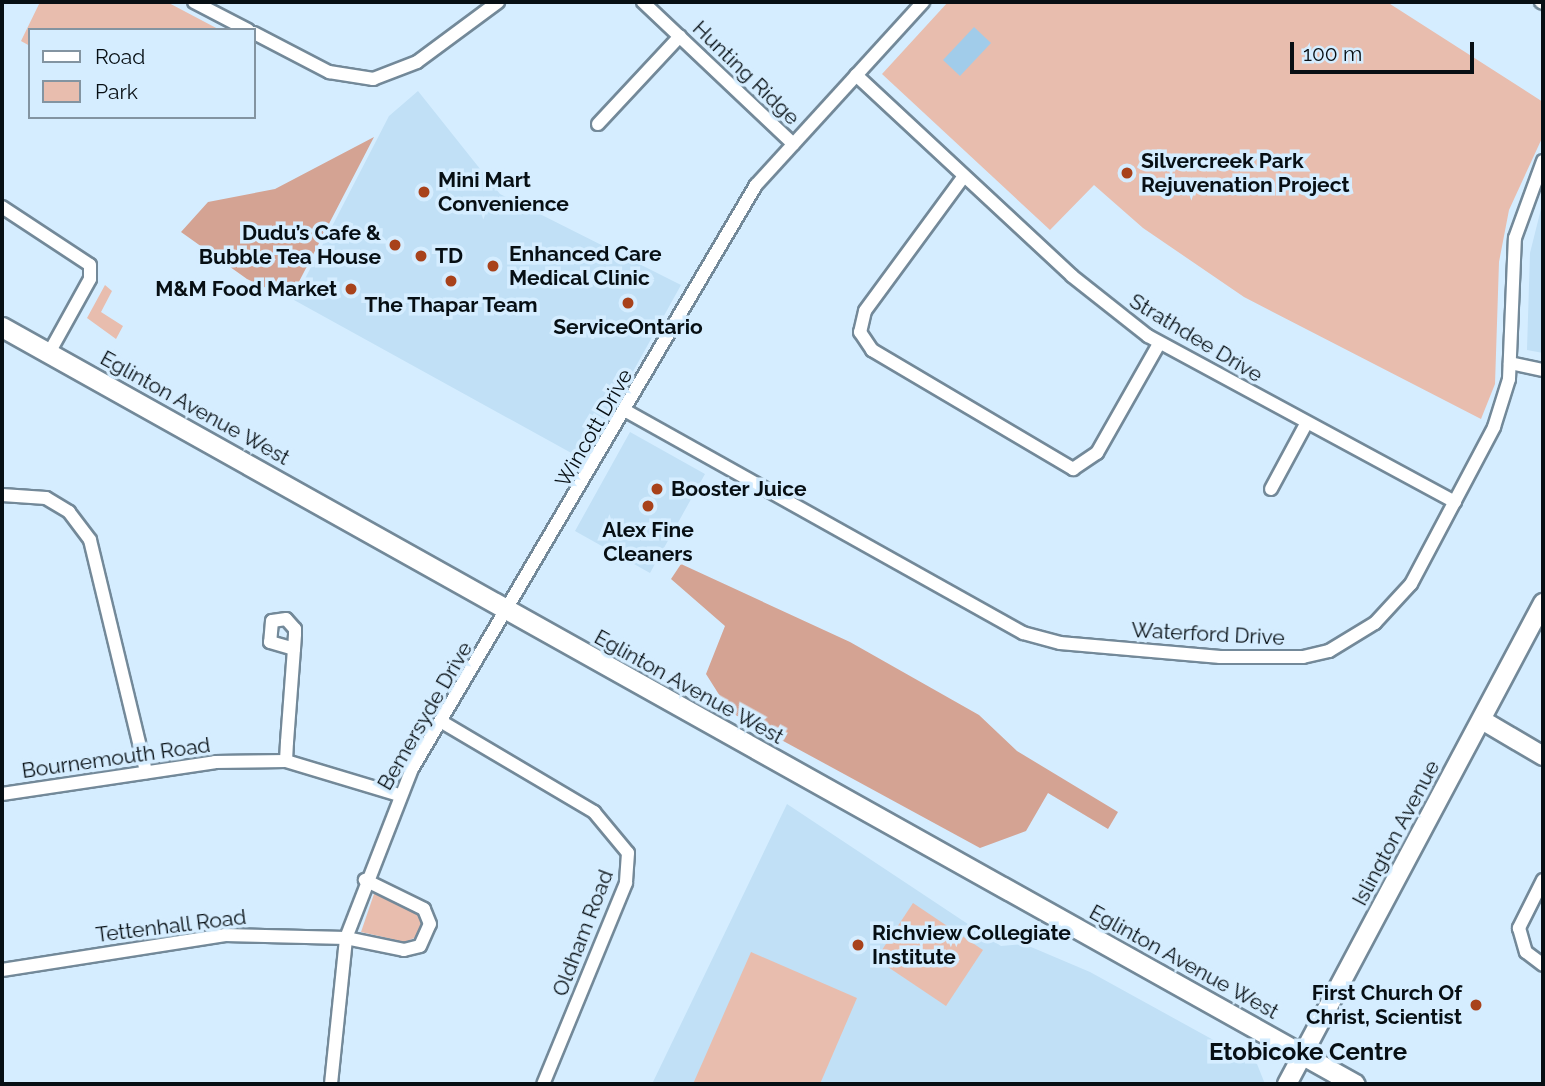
<!DOCTYPE html>
<meta charset="utf-8">
<style>
body{margin:0}
#map{position:relative;width:1545px;height:1086px;overflow:hidden;background:#d5edff;font-family:Raleway,sans-serif}
div>[style]{position:absolute}
[style*='--x']{left:calc(var(--x)*1px);top:calc(var(--y)*1px);width:calc(var(--w)*1px);rotate:calc(var(--a)*1deg)}
.built>*{inset:0;background:#c1e0f6}
.green>*{inset:0;background:#e8bdae}
.forest>*{inset:0;background:#d4a393}
.water>*{inset:0;background:#a1ccea}
.roads{filter:drop-shadow(2px 0 #738999) drop-shadow(-2px 0 #738999) drop-shadow(0 2px #738999) drop-shadow(0 -2px #738999)}
.street>*{height:12px;margin:-6px;padding:0 6px;transform-origin:6px;border-radius:6px;background:#fff}
.secondary>*{height:18px;margin:-9px;padding:0 9px;transform-origin:9px;border-radius:9px;background:#fff}
.primary>*{height:19px;margin:-9.5px;padding:0 9.5px;transform-origin:9.5px;border-radius:9.5px;background:#fff}
.dots>*{width:19px;height:19px;translate:-50% -50%;box-sizing:border-box;border:4px solid #d5edff;border-radius:50%}
span{translate:-50% -50%;white-space:nowrap;text-align:center;line-height:1.15;-webkit-text-stroke:7px #d5edff;paint-order:stroke}
.street-label{font-size:21px;color:#070f14}
.poi-label{font-size:21px;color:#070f14;font-weight:700}
.left{translate:0 -50%;text-align:left}
.right{translate:-100% -50%;text-align:right}
.quarter-label{font-size:24px;color:#070f14;font-weight:700}
.frame{position:absolute;inset:0;border:4px solid #070f14;pointer-events:none}
.legend{position:absolute;left:28px;top:28px;width:228px;height:91px;box-sizing:border-box;background:#d5edff;border:2px solid #8394a1;margin:0;padding:9px 12px;list-style:none;font-size:21px;color:#070f14}
.legend li{display:flex;align-items:center;gap:14px;height:35px}
.legend b{width:35px;border:2px solid #8394a1}
.scale{position:absolute;left:1290px;top:42px;width:184px;height:32px;box-sizing:border-box;border:4px solid #070f14;border-top:0;padding-left:9px;font-size:21px;line-height:24px;white-space:nowrap;color:#070f14;-webkit-text-stroke:5px #d5edff;paint-order:stroke}
</style>
<div id="map">
<div class="built">
<i style="clip-path:polygon(418px 91px,500px 194px,681px 285px,584px 460px,294px 300px,389px 116px)"></i>
<i style="clip-path:polygon(1543px 201px,1543px 353px,1527px 350px,1530px 253px)"></i>
<i style="clip-path:polygon(630px 432px,705px 474px,650px 573px,575px 531px)"></i>
<i style="clip-path:polygon(787px 804px,1001px 946px,1024px 944px,1090px 972px,1257px 1064px,1265px 1084px,652px 1084px)"></i>
</div>
<div class="green">
<i style="clip-path:polygon(40px 2px,167px 2px,220px 30px,30px 30px,30px 46px,21px 41px)"></i>
<i style="clip-path:polygon(948px 2px,1387px 2px,1543px 102px,1543px 136px,1509px 210px,1499px 262px,1495px 384px,1481px 419px,1244px 297px,1143px 228px,1094px 185px,1050px 230px,882px 74px)"></i>
<i style="clip-path:polygon(105px 285px,112px 291px,101px 312px,123px 326px,116px 339px,87px 318px)"></i>
<i style="clip-path:polygon(375px 891px,412px 904px,426px 922px,419px 936px,405px 942px,361px 932px)"></i>
<i style="clip-path:polygon(913px 903px,983px 950px,946px 1006px,876px 959px)"></i>
<i style="clip-path:polygon(751px 952px,857px 998px,820px 1084px,693px 1084px)"></i>
</div>
<div class="forest">
<i style="clip-path:polygon(374px 137px,290px 299px,247px 279px,181px 232px,208px 202px,275px 189px)"></i>
<i style="clip-path:polygon(681px 564px,850px 642px,979px 715px,1017px 751px,1118px 812px,1108px 829px,1048px 793px,1026px 831px,980px 848px,730px 712px,706px 674px,725px 626px,671px 579px)"></i>
</div>
<div class="water">
<i style="clip-path:polygon(974px 27px,991px 43px,960px 76px,943px 60px)"></i>
</div>
<div class="roads">
<div class="street">
<i style="--x:194;--y:2;--w:61;--a:27.4"></i>
<i style="--x:643;--y:2;--w:207;--a:43.4"></i>
<i style="--x:1541;--y:2;--w:2;--a:27"></i>
<i style="--x:254;--y:33;--w:85;--a:27.5"></i>
<i style="--x:329;--y:72;--w:45;--a:9"></i>
<i style="--x:373;--y:79;--w:47;--a:-21.1"></i>
<i style="--x:417;--y:62;--w:101;--a:-36.5"></i>
<i style="--x:856;--y:75;--w:295;--a:42.9"></i>
<i style="--x:1072;--y:276;--w:97;--a:38.3"></i>
<i style="--x:1148;--y:336;--w:349;--a:28.4"></i>
<i style="--x:598;--y:124;--w:120;--a:-47"></i>
<i style="--x:964;--y:176;--w:167;--a:126.3"></i>
<i style="--x:865;--y:311;--w:22;--a:103"></i>
<i style="--x:860;--y:332;--w:22;--a:56"></i>
<i style="--x:872;--y:350;--w:234;--a:30.6"></i>
<i style="--x:1073;--y:469;--w:29;--a:-34"></i>
<i style="--x:1097;--y:453;--w:125;--a:-60.4"></i>
<i style="--x:2;--y:207;--w:105;--a:33.4"></i>
<i style="--x:90;--y:265;--w:14;--a:90"></i>
<i style="--x:90;--y:279;--w:85;--a:119"></i>
<i style="--x:1510;--y:363;--w:34;--a:12"></i>
<i style="--x:626;--y:411;--w:455;--a:29.2"></i>
<i style="--x:1023;--y:633;--w:38;--a:15"></i>
<i style="--x:1060;--y:643;--w:161;--a:5"></i>
<i style="--x:1220;--y:657;--w:83;--a:0"></i>
<i style="--x:1303;--y:657;--w:27;--a:-13"></i>
<i style="--x:1329;--y:651;--w:54;--a:-31.3"></i>
<i style="--x:1375;--y:623;--w:53;--a:-47.3"></i>
<i style="--x:1411;--y:584;--w:178;--a:-62.1"></i>
<i style="--x:1494;--y:427;--w:50;--a:-72.6"></i>
<i style="--x:1509;--y:379;--w:141;--a:-87.6"></i>
<i style="--x:1515;--y:238;--w:82;--a:-70"></i>
<i style="--x:1271;--y:489;--w:74;--a:-61.7"></i>
<i style="--x:2;--y:495;--w:44;--a:3.9"></i>
<i style="--x:46;--y:498;--w:27;--a:31"></i>
<i style="--x:69;--y:512;--w:35;--a:53"></i>
<i style="--x:90;--y:540;--w:239;--a:76.4"></i>
<i style="--x:442;--y:722;--w:177;--a:30.6"></i>
<i style="--x:594;--y:812;--w:53;--a:50.3"></i>
<i style="--x:628;--y:853;--w:30;--a:94"></i>
<i style="--x:626;--y:883;--w:217;--a:112.4"></i>
<i style="--x:286;--y:761;--w:19;--a:-87"></i>
<i style="--x:287;--y:742;--w:93;--a:-85.7"></i>
<i style="--x:294;--y:649;--w:15;--a:-86"></i>
<i style="--x:295;--y:634;--w:5;--a:-90"></i>
<i style="--x:295;--y:629;--w:13;--a:-132"></i>
<i style="--x:286;--y:619;--w:14;--a:172"></i>
<i style="--x:272;--y:621;--w:21;--a:95"></i>
<i style="--x:270;--y:642;--w:25;--a:16"></i>
<i style="--x:2;--y:794;--w:215;--a:-8.5"></i>
<i style="--x:215;--y:762;--w:71;--a:-0.8"></i>
<i style="--x:286;--y:761;--w:118;--a:16.7"></i>
<i style="--x:1543;--y:880;--w:54;--a:116.6"></i>
<i style="--x:1519;--y:928;--w:25;--a:74"></i>
<i style="--x:1526;--y:952;--w:21;--a:37"></i>
<i style="--x:2;--y:970;--w:226;--a:-8.9"></i>
<i style="--x:225;--y:935;--w:121;--a:1.4"></i>
<i style="--x:346;--y:938;--w:59;--a:11.7"></i>
<i style="--x:404;--y:950;--w:16;--a:-14"></i>
<i style="--x:420;--y:946;--w:24;--a:-66"></i>
<i style="--x:430;--y:924;--w:16;--a:-112"></i>
<i style="--x:424;--y:909;--w:66;--a:-153.8"></i>
<i style="--x:331;--y:1084;--w:147;--a:-84.1"></i>
<i style="--x:346;--y:938;--w:181;--a:-68.7"></i>
<i style="--x:412;--y:769;--w:678;--a:-59.5"></i>
<i style="--x:756;--y:185;--w:248;--a:-47.6"></i>
</div>
<div class="secondary">
<i style="--x:1482;--y:720;--w:71;--a:30.5"></i>
<i style="--x:1287;--y:1084;--w:545;--a:-61.98"></i>
</div>
<div class="primary">
<i style="--x:2;--y:327;--w:1550;--a:29.23"></i>
</div>
</div>
<div class="dots">
<i style="left:1127px;top:173px;background:#a8421b"></i>
<i style="left:424px;top:192px;background:#a8421b"></i>
<i style="left:395px;top:245px;background:#a8421b"></i>
<i style="left:421px;top:256px;background:#a8421b"></i>
<i style="left:493px;top:266px;background:#a8421b"></i>
<i style="left:451px;top:281px;background:#a8421b"></i>
<i style="left:351px;top:289px;background:#a8421b"></i>
<i style="left:628px;top:303px;background:#a8421b"></i>
<i style="left:657px;top:489px;background:#a8421b"></i>
<i style="left:648px;top:506px;background:#a8421b"></i>
<i style="left:858px;top:945px;background:#a8421b"></i>
<i style="left:1476px;top:1005px;background:#a8421b"></i>
</div>
<div class="street-label">
<span style="left:746px;top:73px;rotate:44deg">Hunting Ridge</span>
<span style="left:1196px;top:338px;rotate:31deg">Strathdee Drive</span>
<span style="left:195px;top:408px;rotate:29deg">Eglinton Avenue West</span>
<span style="left:594px;top:428px;rotate:-60deg">Wincott Drive</span>
<span style="left:1208px;top:634px;rotate:3deg">Waterford Drive</span>
<span style="left:689px;top:687px;rotate:29deg">Eglinton Avenue West</span>
<span style="left:425px;top:716px;rotate:-60deg">Bemersyde Drive</span>
<span style="left:116px;top:758px;rotate:-8deg">Bournemouth Road</span>
<span style="left:1396px;top:833px;rotate:-62deg">Islington Avenue</span>
<span style="left:171px;top:926px;rotate:-7deg">Tettenhall Road</span>
<span style="left:583px;top:933px;rotate:-69deg">Oldham Road</span>
<span style="left:1184px;top:962px;rotate:29deg">Eglinton Avenue West</span>
</div>
<div class="poi-label">
<span class="left" style="left:1141px;top:173px">Silvercreek Park<br>Rejuvenation Project</span>
<span class="left" style="left:438px;top:192px">Mini Mart<br>Convenience</span>
<span class="right" style="left:381px;top:245px">Dudu’s Cafe &amp;<br>Bubble Tea House</span>
<span class="left" style="left:509px;top:266px">Enhanced Care<br>Medical Clinic</span>
<span class="left" style="left:435px;top:256px">TD</span>
<span class="right" style="left:337px;top:289px">M&amp;M Food Market</span>
<span style="left:451px;top:305px">The Thapar Team</span>
<span style="left:628px;top:327px">ServiceOntario</span>
<span class="left" style="left:671px;top:489px">Booster Juice</span>
<span style="left:648px;top:542px">Alex Fine<br>Cleaners</span>
<span class="left" style="left:872px;top:945px">Richview Collegiate<br>Institute</span>
<span class="right" style="left:1462px;top:1005px">First Church Of<br>Christ, Scientist</span>
</div>
<div class="quarter-label">
<span style="left:1308px;top:1052px">Etobicoke Centre</span>
</div>
<div class="frame"></div>
<ul class="legend">
<li><b style="height:9px;background:#fff"></b>Road</li>
<li><b style="height:19px;background:#e8bdae"></b>Park</li>
</ul>
<div class="scale">100 m</div>
</div>
